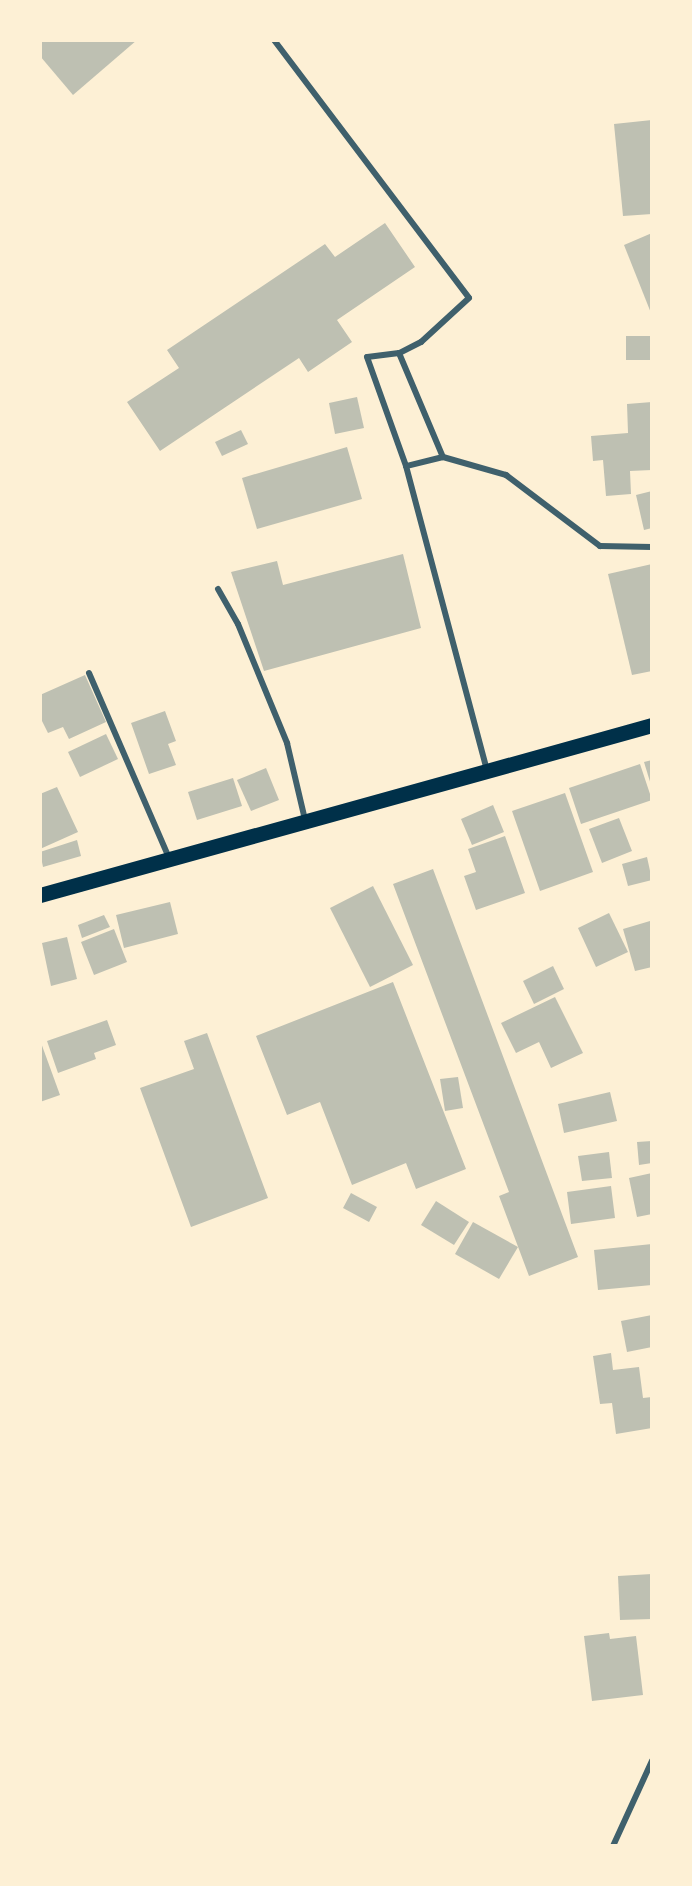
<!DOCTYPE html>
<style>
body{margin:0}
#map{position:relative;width:692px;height:1886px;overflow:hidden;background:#fdf0d5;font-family:"Noto Serif",serif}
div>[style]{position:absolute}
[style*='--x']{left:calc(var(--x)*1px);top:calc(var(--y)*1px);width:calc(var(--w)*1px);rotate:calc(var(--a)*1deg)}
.building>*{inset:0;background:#bec0b2}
.minor>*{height:6px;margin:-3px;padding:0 3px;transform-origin:3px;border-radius:3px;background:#3f606c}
.primary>*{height:15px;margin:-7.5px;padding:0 7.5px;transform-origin:7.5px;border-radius:7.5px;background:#003049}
span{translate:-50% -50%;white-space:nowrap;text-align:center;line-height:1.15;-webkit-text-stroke:4.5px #fdf0d5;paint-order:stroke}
.frame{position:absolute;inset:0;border:42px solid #fdf0d5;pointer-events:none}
</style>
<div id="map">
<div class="building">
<i style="clip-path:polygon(40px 40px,137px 40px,73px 95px,40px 56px)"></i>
<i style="clip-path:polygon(652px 120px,652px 214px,623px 216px,614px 124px)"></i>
<i style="clip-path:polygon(385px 223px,415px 267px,337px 320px,352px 342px,308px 372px,299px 358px,160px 451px,127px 402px,179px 368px,167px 350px,325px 244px,335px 257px)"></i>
<i style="clip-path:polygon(652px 233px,652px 313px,651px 313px,624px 245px)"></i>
<i style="clip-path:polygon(626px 336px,652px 336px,652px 360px,626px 360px)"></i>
<i style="clip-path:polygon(357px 397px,364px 428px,335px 434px,329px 403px)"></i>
<i style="clip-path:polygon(652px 402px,652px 470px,630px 471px,631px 494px,606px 496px,603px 460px,593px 461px,591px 436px,628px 433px,627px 404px)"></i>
<i style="clip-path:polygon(241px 430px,248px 444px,222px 456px,215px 442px)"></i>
<i style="clip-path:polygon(347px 447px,362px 499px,257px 529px,242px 478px)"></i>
<i style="clip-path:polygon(652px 491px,652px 528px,644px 530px,636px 495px)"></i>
<i style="clip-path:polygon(403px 554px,421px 628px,264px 671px,231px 572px,277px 561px,283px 585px)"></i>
<i style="clip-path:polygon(652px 564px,652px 671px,632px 675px,608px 574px)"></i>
<i style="clip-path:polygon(85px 675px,106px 722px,69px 739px,63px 727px,48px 733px,40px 717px,40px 695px)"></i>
<i style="clip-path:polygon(165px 711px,176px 741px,168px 744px,176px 765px,149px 774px,131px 723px)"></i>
<i style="clip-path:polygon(106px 734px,118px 759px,80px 777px,68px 752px)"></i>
<i style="clip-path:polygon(652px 760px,652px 785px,651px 785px,644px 762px)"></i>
<i style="clip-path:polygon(640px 764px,652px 800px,581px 824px,569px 788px)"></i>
<i style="clip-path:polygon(266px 768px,279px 800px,251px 811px,237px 780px)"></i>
<i style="clip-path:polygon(233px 778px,242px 806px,197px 820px,188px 792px)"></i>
<i style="clip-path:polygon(57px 787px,78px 832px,40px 849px,40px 794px)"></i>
<i style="clip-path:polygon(565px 793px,593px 872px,540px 891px,512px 811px)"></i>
<i style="clip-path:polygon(493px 805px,504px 832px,472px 845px,461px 819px)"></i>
<i style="clip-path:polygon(619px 818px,632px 851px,602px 863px,589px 829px)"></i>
<i style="clip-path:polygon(505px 836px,525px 893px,476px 910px,464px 876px,476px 872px,468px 849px)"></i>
<i style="clip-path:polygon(77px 840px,81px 856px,43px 867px,40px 852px)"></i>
<i style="clip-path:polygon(647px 857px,652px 880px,628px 886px,622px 864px)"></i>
<i style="clip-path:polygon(433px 869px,578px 1257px,529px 1276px,499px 1196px,509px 1192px,393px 884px)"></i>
<i style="clip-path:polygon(373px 886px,413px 965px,370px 987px,330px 908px)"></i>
<i style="clip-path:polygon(170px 902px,178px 934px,124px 948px,116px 915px)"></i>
<i style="clip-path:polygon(609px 913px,628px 952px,596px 967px,578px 928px)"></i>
<i style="clip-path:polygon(104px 915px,110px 927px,82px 938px,78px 925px)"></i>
<i style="clip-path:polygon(650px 921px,652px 967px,635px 971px,623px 929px)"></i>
<i style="clip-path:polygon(114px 929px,127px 962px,94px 975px,81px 942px)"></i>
<i style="clip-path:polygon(67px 937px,77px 979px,51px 986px,42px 943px)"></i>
<i style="clip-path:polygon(553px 966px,564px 989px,534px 1004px,523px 981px)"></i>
<i style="clip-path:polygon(393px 982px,466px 1169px,416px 1189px,406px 1163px,352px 1185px,320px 1102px,287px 1115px,256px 1036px)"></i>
<i style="clip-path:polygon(555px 997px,583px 1053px,551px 1068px,539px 1042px,516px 1053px,501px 1023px)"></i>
<i style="clip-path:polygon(107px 1020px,116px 1045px,94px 1053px,96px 1059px,58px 1073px,47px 1041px)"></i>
<i style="clip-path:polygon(207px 1033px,268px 1198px,191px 1227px,140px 1088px,194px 1069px,184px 1041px)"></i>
<i style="clip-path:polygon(40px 1040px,60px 1095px,40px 1102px)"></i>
<i style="clip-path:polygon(458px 1077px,463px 1108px,445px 1111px,440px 1079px)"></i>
<i style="clip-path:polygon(610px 1092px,617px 1121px,564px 1133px,558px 1104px)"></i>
<i style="clip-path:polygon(652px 1141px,652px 1163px,639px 1165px,637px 1142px)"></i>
<i style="clip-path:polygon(609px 1152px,612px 1178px,582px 1181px,578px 1156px)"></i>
<i style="clip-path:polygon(652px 1173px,652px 1214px,637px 1217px,629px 1178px)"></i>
<i style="clip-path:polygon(611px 1186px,615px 1218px,571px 1224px,567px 1192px)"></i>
<i style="clip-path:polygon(351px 1193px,377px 1207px,369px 1222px,343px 1208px)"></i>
<i style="clip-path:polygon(436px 1201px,469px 1222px,454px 1245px,421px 1225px)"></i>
<i style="clip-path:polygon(473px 1222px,518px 1247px,499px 1279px,455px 1254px)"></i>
<i style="clip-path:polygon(652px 1244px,652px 1285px,598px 1290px,594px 1250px)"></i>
<i style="clip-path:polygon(652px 1315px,652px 1347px,627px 1352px,621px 1321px)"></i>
<i style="clip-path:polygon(611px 1353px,613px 1370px,639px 1367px,643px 1398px,652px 1397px,652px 1428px,616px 1434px,612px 1403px,600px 1404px,593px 1356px)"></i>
<i style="clip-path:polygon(652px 1574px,652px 1619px,620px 1620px,618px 1576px)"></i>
<i style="clip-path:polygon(609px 1633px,610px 1639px,636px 1636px,643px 1695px,592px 1701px,584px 1636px)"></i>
</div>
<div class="minor">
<i style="--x:274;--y:40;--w:323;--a:52.9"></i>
<i style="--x:469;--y:298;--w:65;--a:137.5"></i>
<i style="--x:421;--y:342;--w:25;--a:153"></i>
<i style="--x:399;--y:353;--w:113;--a:67.1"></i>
<i style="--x:443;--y:457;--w:66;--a:15.9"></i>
<i style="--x:506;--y:475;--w:118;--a:37.1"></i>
<i style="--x:600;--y:546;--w:52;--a:1.1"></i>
<i style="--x:399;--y:353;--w:32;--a:173"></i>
<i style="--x:367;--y:357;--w:116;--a:70.3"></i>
<i style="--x:443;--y:457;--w:38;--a:166"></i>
<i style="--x:406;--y:466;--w:315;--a:75.1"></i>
<i style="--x:218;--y:589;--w:40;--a:60.3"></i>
<i style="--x:238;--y:624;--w:129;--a:67.6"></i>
<i style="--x:287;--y:743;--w:79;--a:76.8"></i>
<i style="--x:89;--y:673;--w:202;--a:66.6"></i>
<i style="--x:613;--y:1846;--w:94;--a:-65.4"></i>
</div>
<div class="primary">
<i style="--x:40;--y:895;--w:635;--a:-15.52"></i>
</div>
<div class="frame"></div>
</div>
